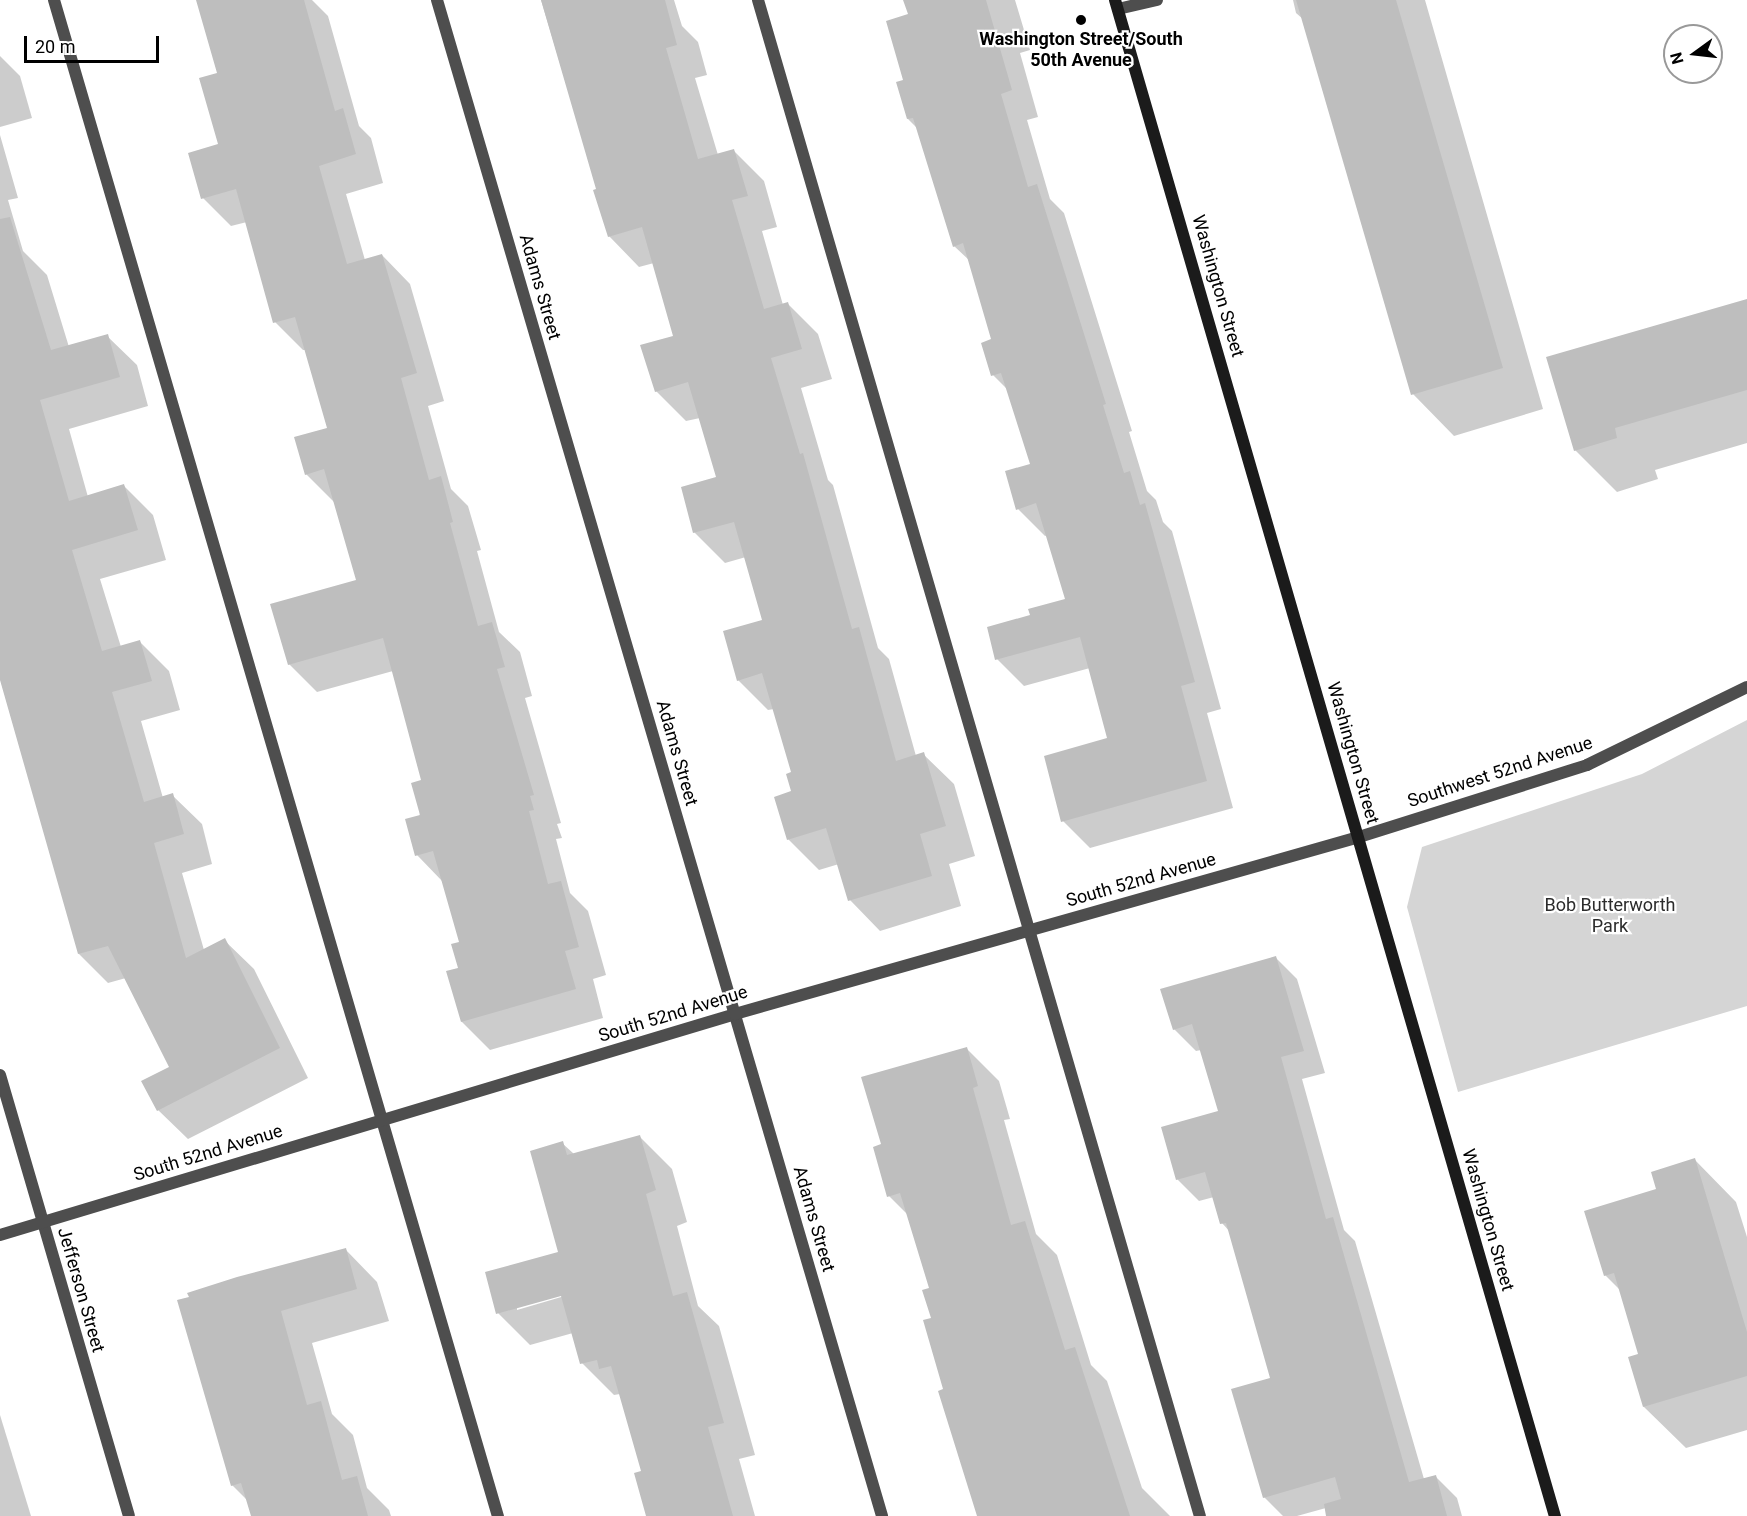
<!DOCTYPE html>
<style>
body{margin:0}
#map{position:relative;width:1747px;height:1516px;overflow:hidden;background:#fff;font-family:Roboto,sans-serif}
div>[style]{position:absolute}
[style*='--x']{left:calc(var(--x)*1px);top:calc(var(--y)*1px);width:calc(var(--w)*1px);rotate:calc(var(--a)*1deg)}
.green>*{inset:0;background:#d5d5d5}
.shadow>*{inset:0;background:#0003}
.building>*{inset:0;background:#bebebe}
.lane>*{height:12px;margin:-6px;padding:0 6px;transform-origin:6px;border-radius:6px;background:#4e4e4e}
.street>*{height:12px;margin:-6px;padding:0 6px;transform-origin:6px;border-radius:6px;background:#4e4e4e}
.secondary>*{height:12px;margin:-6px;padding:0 6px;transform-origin:6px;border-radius:6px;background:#1b1b1b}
.dots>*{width:16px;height:16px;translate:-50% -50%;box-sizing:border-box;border:3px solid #fff;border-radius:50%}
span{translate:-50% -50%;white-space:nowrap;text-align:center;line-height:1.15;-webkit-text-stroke:4.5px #fff;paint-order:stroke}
.poi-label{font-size:18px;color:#000;font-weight:700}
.street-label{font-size:18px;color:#000}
.park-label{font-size:18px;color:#2c2c2c}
.north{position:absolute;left:1663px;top:24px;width:60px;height:60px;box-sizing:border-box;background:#fff;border:2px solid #999;border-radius:50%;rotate:255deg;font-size:16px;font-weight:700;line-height:24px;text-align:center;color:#000}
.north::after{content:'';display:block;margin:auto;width:21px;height:27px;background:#000;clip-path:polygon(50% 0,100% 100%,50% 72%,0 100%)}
.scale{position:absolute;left:24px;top:36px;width:135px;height:27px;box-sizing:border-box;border:3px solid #000;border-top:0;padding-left:8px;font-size:18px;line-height:21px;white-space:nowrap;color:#000;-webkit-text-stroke:4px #fff;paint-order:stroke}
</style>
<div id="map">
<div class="green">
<i style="clip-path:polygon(1747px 720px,1747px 1006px,1458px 1092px,1407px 907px,1422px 847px,1642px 774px)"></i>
</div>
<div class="shadow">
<i style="clip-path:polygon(198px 0,312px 0,328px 16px,359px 126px,371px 138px,383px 183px,346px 194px,365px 260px,382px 255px,410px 284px,444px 401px,428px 406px,451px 489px,468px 506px,481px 550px,477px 551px,499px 632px,520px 652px,532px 696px,525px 698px,561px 823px,557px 824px,562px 838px,556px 839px,570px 893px,588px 911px,606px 975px,593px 979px,603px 1018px,490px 1050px,462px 1022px,460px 943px,443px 882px,417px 855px,422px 781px,393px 671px,317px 692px,289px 664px,358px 581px,335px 503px,306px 474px,329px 429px,306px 350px,303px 350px,275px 322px,247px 222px,231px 226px,203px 198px,220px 145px,219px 74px)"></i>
<i style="clip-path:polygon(541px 0,674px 0,682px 26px,698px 42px,707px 75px,695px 78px,718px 155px,734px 151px,764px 181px,777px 227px,762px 231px,783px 305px,788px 304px,818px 334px,832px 379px,801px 388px,828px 480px,833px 485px,878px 648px,889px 659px,916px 756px,923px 754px,954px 784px,975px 856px,949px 864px,961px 906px,880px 931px,850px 900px,839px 864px,819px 870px,788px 839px,793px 773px,774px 709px,768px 710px,738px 680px,764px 621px,746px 557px,725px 563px,694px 532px,717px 478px,700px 418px,686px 421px,656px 391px,675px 337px,654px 263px,639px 267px,609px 236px,598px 190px)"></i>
<i style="clip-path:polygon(905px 0,1015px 0,1030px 50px,1020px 53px,1038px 117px,1027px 120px,1050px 199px,1064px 213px,1132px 431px,1129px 432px,1147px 491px,1156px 500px,1163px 522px,1172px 531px,1221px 709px,1207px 713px,1233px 808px,1090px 848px,1063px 821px,1109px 740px,1090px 668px,1024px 686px,997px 659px,1032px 616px,1067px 600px,1048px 535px,1045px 536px,1018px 509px,1032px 465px,1008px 390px,993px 375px,993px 340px,970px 261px,954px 246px,917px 128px,908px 119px,905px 81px,909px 15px)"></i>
<i style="clip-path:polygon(1293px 0,1425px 0,1543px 409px,1454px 436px,1413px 394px,1304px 20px,1296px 13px)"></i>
<i style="clip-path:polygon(0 56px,20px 76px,32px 118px,0 127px)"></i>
<i style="clip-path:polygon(0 135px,18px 198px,8px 200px,23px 251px,47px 275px,69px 347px,107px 336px,137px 365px,148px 406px,69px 429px,88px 497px,124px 486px,153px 515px,166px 560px,100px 579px,121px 647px,140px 642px,169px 671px,180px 710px,141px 721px,163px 798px,172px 795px,202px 824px,212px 864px,182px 873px,204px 950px,224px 940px,254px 969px,308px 1078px,188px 1139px,158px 1110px,171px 1067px,126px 978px,108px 983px,79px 954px,0 678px)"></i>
<i style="clip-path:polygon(1747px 301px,1747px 443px,1655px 470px,1658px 479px,1617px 492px,1575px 450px)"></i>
<i style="clip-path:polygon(1275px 957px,1297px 979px,1325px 1073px,1302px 1079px,1344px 1230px,1355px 1241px,1424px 1479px,1435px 1476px,1457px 1498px,1462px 1516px,1347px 1516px,1344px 1503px,1297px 1516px,1283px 1516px,1264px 1497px,1272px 1379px,1231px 1233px,1222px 1223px,1214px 1197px,1199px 1201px,1177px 1179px,1220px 1112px,1201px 1050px,1196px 1051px,1174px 1029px)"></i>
<i style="clip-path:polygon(967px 1049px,999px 1081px,1010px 1119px,1004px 1120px,1036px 1234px,1057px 1255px,1091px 1365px,1107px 1381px,1142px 1488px,1170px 1516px,981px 1516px,945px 1390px,932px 1319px,930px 1289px,909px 1216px,889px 1196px,882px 1145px)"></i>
<i style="clip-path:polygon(evenodd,640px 1137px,672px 1169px,687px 1222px,677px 1226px,698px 1306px,719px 1326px,755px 1455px,739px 1459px,755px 1516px,648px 1516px,643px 1472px,620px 1394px,614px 1395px,582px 1363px,573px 1333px,530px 1345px,498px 1313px,560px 1253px,562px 1143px,574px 1154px,640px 1137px,567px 1293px,568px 1295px,517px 1310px,517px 1307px,567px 1293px)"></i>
<i style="clip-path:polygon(1695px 1160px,1736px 1202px,1747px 1237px,1747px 1430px,1686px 1448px,1644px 1407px,1640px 1355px,1621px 1291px,1605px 1275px,1658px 1190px)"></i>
<i style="clip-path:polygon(345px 1249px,377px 1282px,389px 1321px,312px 1343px,332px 1414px,353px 1435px,367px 1488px,389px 1510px,391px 1516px,252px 1516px,248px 1501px,232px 1485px,179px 1301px)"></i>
<i style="clip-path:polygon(0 1415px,31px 1516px,0 1516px)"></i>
</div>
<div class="building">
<i style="clip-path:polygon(196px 0,304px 0,335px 111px,343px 108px,356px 154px,319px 166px,347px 264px,382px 254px,417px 373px,401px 378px,429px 480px,441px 476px,453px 522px,450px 523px,478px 626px,492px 622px,505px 667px,497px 669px,534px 795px,530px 796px,534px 810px,529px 811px,548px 884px,561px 881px,579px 947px,565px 951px,576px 989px,461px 1022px,446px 971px,458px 968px,451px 944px,459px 942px,433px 851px,415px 856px,405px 819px,420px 815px,411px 783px,421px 780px,383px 638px,288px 665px,270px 604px,356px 580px,324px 469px,305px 475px,294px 437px,327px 428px,295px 317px,273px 323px,236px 189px,201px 199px,188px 153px,218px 144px,199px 78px,217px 73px)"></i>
<i style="clip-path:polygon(541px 0,665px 0,677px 45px,666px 48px,698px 159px,734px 149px,748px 196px,732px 200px,764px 309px,788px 302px,802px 349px,771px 358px,800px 454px,803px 453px,852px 629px,859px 627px,896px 761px,924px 752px,946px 826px,920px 834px,932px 876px,848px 901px,826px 828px,787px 840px,774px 797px,791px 791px,786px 774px,791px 772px,762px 673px,737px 681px,723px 631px,762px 620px,734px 522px,693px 533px,681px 487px,716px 477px,688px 382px,655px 392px,640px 345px,673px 336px,642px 227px,608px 237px,593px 190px,596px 189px)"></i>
<i style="clip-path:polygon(903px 0,986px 0,1012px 90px,1001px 94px,1028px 187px,1037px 184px,1106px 404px,1103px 405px,1124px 473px,1130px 471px,1140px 505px,1145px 503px,1195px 682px,1181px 686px,1207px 781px,1061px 822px,1044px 756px,1107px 738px,1080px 637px,995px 660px,987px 627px,1030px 615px,1028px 609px,1065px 599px,1036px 503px,1016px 510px,1005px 471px,1030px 464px,1001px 373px,991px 376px,981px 343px,991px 339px,963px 243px,953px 247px,913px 118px,907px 119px,896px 82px,903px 80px,886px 21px,908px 14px)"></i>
<i style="clip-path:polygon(1296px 0,1396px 0,1503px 368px,1411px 395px)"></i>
<i style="clip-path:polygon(10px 217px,51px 350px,108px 334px,120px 377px,40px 400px,69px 501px,124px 484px,138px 530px,72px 550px,102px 651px,140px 640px,152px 681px,112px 692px,144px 802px,173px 793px,184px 834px,154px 843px,186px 958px,225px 938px,280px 1048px,157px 1111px,141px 1081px,169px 1067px,108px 946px,78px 954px,0 680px,0 219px)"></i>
<i style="clip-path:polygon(1747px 299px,1747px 390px,1615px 428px,1617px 438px,1574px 451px,1546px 357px)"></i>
<i style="clip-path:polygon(1276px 956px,1304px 1051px,1281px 1057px,1326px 1219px,1333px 1217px,1409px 1482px,1436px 1475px,1447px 1516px,1326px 1516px,1324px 1504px,1341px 1499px,1335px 1477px,1263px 1498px,1231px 1389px,1270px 1378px,1226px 1223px,1220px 1224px,1205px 1172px,1176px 1180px,1161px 1127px,1218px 1111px,1192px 1024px,1173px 1030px,1160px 989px)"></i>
<i style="clip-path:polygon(967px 1047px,978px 1086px,973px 1088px,1011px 1225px,1025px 1221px,1065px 1350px,1075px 1347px,1130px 1516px,977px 1516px,938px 1391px,943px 1389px,923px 1320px,931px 1318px,922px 1290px,929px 1288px,900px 1193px,887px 1197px,873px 1147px,881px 1144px,861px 1077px)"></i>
<i style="clip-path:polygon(640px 1135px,656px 1190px,646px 1194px,673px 1296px,687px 1292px,724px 1423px,708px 1427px,733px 1516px,646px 1516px,634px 1473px,641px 1471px,611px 1366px,599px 1369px,597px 1360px,580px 1364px,561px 1296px,496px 1314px,485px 1272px,558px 1252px,530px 1151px,563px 1141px,567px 1155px)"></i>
<i style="clip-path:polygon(1695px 1158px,1747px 1332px,1747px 1376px,1643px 1407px,1628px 1357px,1638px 1354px,1614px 1273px,1604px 1276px,1584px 1211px,1656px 1189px,1651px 1172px)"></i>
<i style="clip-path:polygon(346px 1248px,357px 1289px,281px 1311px,307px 1405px,321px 1401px,342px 1480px,357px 1476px,368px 1516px,251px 1516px,241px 1483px,231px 1486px,177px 1300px,189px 1297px,187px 1293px,237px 1277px)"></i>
</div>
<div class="lane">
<i style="--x:54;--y:0;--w:1580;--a:73.68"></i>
<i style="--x:758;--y:0;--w:1579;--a:73.75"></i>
<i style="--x:1118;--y:9;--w:40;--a:-13"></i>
</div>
<div class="street">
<i style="--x:437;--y:0;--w:1580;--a:73.64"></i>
<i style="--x:0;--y:1075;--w:459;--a:73.7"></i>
<i style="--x:0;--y:1235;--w:768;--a:-16.73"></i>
<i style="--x:735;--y:1014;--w:649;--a:-15.84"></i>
<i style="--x:1359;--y:837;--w:239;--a:-17.5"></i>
<i style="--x:1587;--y:765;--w:178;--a:-26"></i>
</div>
<div class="secondary">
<i style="--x:1115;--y:0;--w:1579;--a:73.82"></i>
</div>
<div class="dots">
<i style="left:1081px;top:20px;background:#000"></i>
</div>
<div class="poi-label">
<span style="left:1081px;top:50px">Washington Street/South<br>50th Avenue</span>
</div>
<div class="street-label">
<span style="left:1218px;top:286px;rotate:74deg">Washington Street</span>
<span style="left:540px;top:287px;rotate:74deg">Adams Street</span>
<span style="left:677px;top:753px;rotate:74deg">Adams Street</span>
<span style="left:1353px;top:753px;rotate:74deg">Washington Street</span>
<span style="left:1500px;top:772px;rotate:-18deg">Southwest 52nd Avenue</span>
<span style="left:1141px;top:880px;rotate:-16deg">South 52nd Avenue</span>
<span style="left:673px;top:1014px;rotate:-17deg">South 52nd Avenue</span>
<span style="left:208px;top:1153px;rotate:-17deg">South 52nd Avenue</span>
<span style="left:814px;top:1219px;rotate:74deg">Adams Street</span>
<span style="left:1488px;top:1220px;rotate:74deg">Washington Street</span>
<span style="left:81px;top:1290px;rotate:74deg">Jefferson Street</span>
</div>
<div class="park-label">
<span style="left:1610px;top:916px">Bob Butterworth<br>Park</span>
</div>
<div class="north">N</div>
<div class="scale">20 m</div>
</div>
